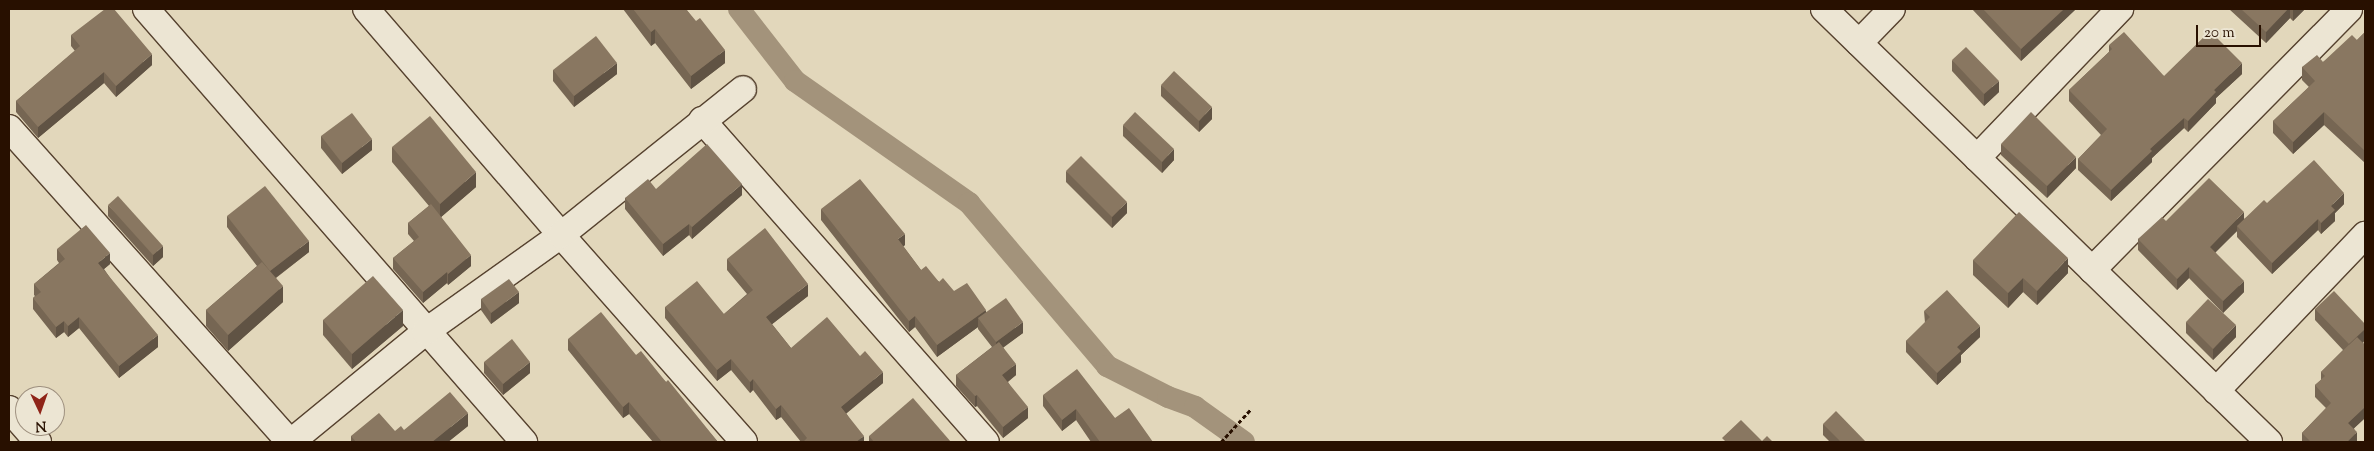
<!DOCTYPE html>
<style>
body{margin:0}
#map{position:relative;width:2374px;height:451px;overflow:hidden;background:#e2d7bb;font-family:"Sorts Mill Goudy",serif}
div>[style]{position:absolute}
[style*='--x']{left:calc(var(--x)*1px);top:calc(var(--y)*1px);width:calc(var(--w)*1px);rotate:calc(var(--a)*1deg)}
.canal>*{height:22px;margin:-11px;padding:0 11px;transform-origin:11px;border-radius:11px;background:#a3937b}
.path>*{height:3px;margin-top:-1.5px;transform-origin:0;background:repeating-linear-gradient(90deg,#281000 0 4px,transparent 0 6.5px)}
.roads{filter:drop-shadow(1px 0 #56422f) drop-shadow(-1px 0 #56422f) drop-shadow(0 1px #56422f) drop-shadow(0 -1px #56422f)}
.minor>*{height:26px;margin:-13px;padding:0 13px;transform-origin:13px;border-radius:13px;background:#ece5d3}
.wall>*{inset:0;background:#766653}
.shaded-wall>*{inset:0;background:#605344}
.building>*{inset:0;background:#897761}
span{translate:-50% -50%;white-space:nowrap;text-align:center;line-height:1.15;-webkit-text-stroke:4.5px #ece5d3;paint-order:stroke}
.frame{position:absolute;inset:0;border:10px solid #281000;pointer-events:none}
.north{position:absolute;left:15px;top:386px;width:50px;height:50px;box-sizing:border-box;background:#ece5d3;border:1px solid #9e907f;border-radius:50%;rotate:177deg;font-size:14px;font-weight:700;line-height:20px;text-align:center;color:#281000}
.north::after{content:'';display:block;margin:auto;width:18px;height:22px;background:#8f2418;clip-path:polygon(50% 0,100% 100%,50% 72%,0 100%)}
.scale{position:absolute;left:2196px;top:25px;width:65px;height:22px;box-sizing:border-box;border:2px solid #281000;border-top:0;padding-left:6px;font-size:15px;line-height:18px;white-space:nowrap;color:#281000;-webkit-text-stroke:4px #ece5d3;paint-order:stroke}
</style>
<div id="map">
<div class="canal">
<i style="--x:739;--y:9;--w:91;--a:52.1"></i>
<i style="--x:795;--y:81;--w:213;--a:35"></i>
<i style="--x:969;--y:203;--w:214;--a:49.7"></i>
<i style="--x:1107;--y:366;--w:68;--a:26.9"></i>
<i style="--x:1168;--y:397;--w:29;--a:20"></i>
<i style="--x:1195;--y:407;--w:60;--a:35.5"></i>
</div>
<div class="path">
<i style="--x:1221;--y:442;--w:45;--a:-47.7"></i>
</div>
<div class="roads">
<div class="minor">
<i style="--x:146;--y:9;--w:575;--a:48.88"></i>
<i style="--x:366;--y:9;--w:298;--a:49.2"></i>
<i style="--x:561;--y:235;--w:276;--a:48.5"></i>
<i style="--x:1824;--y:9;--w:621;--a:44.22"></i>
<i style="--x:1859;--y:43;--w:47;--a:-45.9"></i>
<i style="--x:702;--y:120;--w:429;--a:48.6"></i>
<i style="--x:9;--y:128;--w:421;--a:48.2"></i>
<i style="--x:1977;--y:158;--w:207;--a:-46.2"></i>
<i style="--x:2092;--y:270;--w:366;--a:-45.4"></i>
<i style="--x:2216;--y:391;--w:216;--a:-46.3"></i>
<i style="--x:9;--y:409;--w:44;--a:48.7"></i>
<i style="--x:291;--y:442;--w:173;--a:-39.4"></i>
<i style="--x:425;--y:332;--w:167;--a:-35.5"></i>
<i style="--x:561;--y:235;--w:233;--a:-38.7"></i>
</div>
</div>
<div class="wall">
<i style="clip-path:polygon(623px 9px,686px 9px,725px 63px,691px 89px,655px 43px,651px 46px)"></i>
<i style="clip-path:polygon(1972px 9px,2076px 9px,2021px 61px)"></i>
<i style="clip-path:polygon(2229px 9px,2305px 9px,2293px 21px,2290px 18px,2266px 43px)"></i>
<i style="clip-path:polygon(2365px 32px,2365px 163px,2324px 125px,2293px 154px,2273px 133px,2273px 121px,2309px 87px,2302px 80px,2302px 67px,2323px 62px,2357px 40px)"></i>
<i style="clip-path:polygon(71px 35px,152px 65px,116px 97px,104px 83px,38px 138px,16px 112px,16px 101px,75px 51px,71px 46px)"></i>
<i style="clip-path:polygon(2109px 45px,2164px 76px,2242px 74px,2216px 98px,2216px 103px,2188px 132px,2184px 128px,2152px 158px,2152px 162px,2111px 201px,2078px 170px,2078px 159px,2101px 135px,2069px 101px,2069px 90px,2109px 52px)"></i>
<i style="clip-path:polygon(1952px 60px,1999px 92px,1984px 106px,1952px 71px)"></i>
<i style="clip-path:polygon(553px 70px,617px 74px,574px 107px,553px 81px)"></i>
<i style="clip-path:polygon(1161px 85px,1212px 119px,1199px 132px,1161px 96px)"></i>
<i style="clip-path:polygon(1123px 125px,1174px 160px,1162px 173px,1123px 136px)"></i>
<i style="clip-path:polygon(321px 136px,372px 150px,342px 174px,321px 148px)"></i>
<i style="clip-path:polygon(2001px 144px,2076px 168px,2047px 198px,2001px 155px)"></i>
<i style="clip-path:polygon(392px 147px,476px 187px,441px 217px,471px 266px,448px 285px,447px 283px,423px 303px,393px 269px,393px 258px,414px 241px,408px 234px,408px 223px,429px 206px,392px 162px)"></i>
<i style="clip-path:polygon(1066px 171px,1127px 213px,1112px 228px,1066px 182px)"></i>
<i style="clip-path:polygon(656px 189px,742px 195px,692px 239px,689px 235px,663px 256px,625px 209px,625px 198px)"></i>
<i style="clip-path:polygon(2267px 203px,2344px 204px,2335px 213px,2335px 221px,2321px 234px,2318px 230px,2272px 274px,2237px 237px,2237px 231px,2215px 252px,2244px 292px,2223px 313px,2189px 278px,2177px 290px,2138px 250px,2138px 239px,2166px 221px,2244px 219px)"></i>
<i style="clip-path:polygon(108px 205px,163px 257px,153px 266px,108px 216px)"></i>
<i style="clip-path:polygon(821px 209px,905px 245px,903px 246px,921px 270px,986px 312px,1023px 333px,1003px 347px,1016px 375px,1008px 382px,1028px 418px,1003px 438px,977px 406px,975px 407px,956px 386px,956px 375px,992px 347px,978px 329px,978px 327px,937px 357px,915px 327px,909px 332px,821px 220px)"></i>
<i style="clip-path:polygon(227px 216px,309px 252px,276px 278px,283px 302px,228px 351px,206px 326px,206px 310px,257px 266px,227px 227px)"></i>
<i style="clip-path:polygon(57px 249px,110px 264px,104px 269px,158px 347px,119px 378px,79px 328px,68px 337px,64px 332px,56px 338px,33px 309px,33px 298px,35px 296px,34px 295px,34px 284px,59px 263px,57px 260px)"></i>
<i style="clip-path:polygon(727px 259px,808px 296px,772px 324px,791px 348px,883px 383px,846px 413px,864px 442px,801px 442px,781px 417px,776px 420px,753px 390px,750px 393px,731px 370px,717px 381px,665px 318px,665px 307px,724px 314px,747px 294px,727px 270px)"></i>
<i style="clip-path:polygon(1973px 260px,2068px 273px,2037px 305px,2023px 292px,2008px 308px,1973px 275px)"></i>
<i style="clip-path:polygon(481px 299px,519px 303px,491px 324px,481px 310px)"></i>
<i style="clip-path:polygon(2315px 309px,2365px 324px,2365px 340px,2363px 343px,2365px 345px,2365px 418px,2354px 428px,2357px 442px,2302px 442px,2302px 433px,2326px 408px,2315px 397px,2315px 385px,2321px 380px,2321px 372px,2343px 350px,2315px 320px)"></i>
<i style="clip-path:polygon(1924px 311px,1980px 337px,1961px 355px,1961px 362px,1937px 385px,1906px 352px,1906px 341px,1925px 323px)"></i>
<i style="clip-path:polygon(323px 320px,403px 326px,352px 369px,323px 335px)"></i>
<i style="clip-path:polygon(2186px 322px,2236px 337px,2213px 360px,2186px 333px)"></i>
<i style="clip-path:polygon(568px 339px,636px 355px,666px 382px,718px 442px,653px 442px,629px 414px,623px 418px,568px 350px)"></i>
<i style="clip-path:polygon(484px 362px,530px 373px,503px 395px,484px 373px)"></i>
<i style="clip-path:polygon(1043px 395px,1115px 418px,1153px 442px,1091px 442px,1076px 420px,1062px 431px,1043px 406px)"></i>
<i style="clip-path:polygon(1823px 424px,1866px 442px,1830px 442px,1823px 435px)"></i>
<i style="clip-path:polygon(468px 426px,448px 442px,351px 442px,351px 436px,404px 430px)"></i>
<i style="clip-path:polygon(869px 436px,951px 442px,869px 442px)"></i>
</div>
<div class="shaded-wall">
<i style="clip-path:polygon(2064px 9px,2076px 9px,2021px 61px,2021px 49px)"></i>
<i style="clip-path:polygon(2288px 9px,2290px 9px,2290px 18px,2266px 43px,2266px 32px)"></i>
<i style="clip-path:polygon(2293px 9px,2305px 9px,2293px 21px)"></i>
<i style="clip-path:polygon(655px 29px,655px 43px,651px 46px,651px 32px)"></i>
<i style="clip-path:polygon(725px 50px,725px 63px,691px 89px,691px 76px)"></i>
<i style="clip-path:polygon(152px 54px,152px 65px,116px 97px,116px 86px)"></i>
<i style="clip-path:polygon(617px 63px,617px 74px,574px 107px,574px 96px)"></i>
<i style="clip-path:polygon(2242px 63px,2242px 74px,2216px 98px,2216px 103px,2188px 132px,2188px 121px,2214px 90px)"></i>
<i style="clip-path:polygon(104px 72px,104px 83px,38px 138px,38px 127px)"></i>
<i style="clip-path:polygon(1999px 81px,1999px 92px,1984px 106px,1984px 94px)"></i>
<i style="clip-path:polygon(1212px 107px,1212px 119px,1199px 132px,1199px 121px)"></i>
<i style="clip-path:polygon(2324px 112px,2324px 125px,2293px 154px,2293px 142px)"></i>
<i style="clip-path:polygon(2184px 118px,2184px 128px,2152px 158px,2152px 162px,2111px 201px,2111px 190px,2150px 149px)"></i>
<i style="clip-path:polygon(372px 139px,372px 150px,342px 174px,342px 163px)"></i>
<i style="clip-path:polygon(1174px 149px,1174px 160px,1162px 173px,1162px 162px)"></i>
<i style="clip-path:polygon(2076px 157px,2076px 168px,2047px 198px,2047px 186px)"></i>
<i style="clip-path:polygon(476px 172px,476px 187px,440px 218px,440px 204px)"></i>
<i style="clip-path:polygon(742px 184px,742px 195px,692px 239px,692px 227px)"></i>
<i style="clip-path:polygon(2344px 193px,2344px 204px,2335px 213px,2335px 221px,2321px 234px,2321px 223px,2331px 206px)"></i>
<i style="clip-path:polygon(1127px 202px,1127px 213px,1112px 228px,1112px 217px)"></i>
<i style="clip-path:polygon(2244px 212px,2244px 224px,2237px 226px,2237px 231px,2210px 258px,2210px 247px)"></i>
<i style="clip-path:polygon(2318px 219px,2318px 230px,2272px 274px,2272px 263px)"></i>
<i style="clip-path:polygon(689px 224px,689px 235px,663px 256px,663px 244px)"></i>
<i style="clip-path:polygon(905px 234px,905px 245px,898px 251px,898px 239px)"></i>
<i style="clip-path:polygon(309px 241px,309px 252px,270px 282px,270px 271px)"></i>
<i style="clip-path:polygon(163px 246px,163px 257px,153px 266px,153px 255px)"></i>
<i style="clip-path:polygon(110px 253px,110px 264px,98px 274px,98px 263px)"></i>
<i style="clip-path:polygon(471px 255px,471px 266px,448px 285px,448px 274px)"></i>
<i style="clip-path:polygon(2068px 258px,2068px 273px,2037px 305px,2037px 291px)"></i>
<i style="clip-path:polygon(2189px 267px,2189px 278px,2177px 290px,2177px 279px)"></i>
<i style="clip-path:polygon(447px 272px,447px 283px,423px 303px,423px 292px)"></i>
<i style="clip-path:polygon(2023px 278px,2023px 292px,2008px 308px,2008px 293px)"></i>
<i style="clip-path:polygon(2244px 281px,2244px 292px,2223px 313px,2223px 301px)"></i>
<i style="clip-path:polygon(808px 284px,808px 296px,766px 329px,766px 317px)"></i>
<i style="clip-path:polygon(283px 286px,283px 302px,228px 351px,228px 335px)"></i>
<i style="clip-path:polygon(519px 292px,519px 303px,491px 324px,491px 313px)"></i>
<i style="clip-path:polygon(403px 310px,403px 326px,352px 369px,352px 354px)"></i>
<i style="clip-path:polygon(986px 310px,986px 321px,978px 318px,978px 327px,937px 357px,937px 345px)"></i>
<i style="clip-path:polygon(915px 316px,915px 327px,909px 332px,909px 321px)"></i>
<i style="clip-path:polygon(79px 317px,79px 328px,68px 337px,68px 326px)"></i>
<i style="clip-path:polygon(64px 321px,64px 332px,56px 338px,56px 327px)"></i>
<i style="clip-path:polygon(1023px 322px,1023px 333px,996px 353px,996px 342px)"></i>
<i style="clip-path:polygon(2236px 325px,2236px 337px,2213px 360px,2213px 349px)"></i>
<i style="clip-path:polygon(1980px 326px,1980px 337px,1961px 355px,1961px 362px,1937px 385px,1937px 373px,1957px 347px)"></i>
<i style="clip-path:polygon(2365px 329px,2365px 340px,2349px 355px,2349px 344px)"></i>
<i style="clip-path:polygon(158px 335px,158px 347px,119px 378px,119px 366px)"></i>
<i style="clip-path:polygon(731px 359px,731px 370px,717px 381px,717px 370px)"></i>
<i style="clip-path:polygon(530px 362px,530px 373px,503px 395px,503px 384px)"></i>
<i style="clip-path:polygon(1016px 364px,1016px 375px,1002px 386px,1002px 375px)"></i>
<i style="clip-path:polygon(883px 372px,883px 383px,841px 418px,841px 407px)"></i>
<i style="clip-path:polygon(753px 379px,753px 390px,750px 393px,750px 382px)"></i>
<i style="clip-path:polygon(977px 395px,977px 406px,975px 407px,975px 396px)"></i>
<i style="clip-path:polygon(629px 402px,629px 414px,623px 418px,623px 407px)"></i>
<i style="clip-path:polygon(781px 405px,781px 417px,776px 420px,776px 409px)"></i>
<i style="clip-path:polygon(1028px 407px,1028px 418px,1003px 438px,1003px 427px)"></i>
<i style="clip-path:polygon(2365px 407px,2365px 418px,2348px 434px,2348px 423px)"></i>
<i style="clip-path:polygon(1076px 409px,1076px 420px,1062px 431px,1062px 420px)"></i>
<i style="clip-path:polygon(468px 413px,468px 426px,448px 442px,432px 442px)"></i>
<i style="clip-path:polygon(2357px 432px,2357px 442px,2347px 442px)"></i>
<i style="clip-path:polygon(864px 436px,864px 442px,856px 442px)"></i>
</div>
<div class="building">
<i style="clip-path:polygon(105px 9px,114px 9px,152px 54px,116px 86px,104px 72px,38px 127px,16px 101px,80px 46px,71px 35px)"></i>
<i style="clip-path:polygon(633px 9px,686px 9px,696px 21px,700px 18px,725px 50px,691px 76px,655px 29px,651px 32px)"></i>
<i style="clip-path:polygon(1983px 9px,2064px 9px,2021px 49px)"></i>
<i style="clip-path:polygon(2241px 9px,2288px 9px,2266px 32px)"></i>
<i style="clip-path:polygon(2210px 31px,2242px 63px,2214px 90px,2216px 92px,2188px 121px,2184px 118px,2150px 149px,2152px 151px,2111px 190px,2078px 159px,2107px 129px,2069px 90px,2112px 49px,2109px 45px,2124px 32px,2164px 76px)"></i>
<i style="clip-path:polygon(2365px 32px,2365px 151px,2324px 112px,2293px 142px,2273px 121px,2315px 81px,2302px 67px,2317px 55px,2323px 62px,2352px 35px,2357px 40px)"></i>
<i style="clip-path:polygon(596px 36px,617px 63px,574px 96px,553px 70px)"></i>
<i style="clip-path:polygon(1966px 47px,1999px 81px,1984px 94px,1952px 60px)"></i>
<i style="clip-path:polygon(1174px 71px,1212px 107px,1199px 121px,1161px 85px)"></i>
<i style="clip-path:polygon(1135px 112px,1174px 149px,1162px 162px,1123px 125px)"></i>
<i style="clip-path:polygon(2031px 112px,2076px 157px,2047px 186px,2001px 144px)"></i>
<i style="clip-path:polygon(352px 113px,372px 139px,342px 163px,321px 136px)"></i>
<i style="clip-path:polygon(430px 116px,476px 172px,440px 204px,392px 147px)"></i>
<i style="clip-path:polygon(707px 144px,742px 184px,692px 227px,689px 224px,663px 244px,625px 198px,648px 179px,656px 189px)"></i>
<i style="clip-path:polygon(1081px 156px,1127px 202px,1112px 217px,1066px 171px)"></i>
<i style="clip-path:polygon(2314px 160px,2344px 193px,2331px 206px,2335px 210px,2321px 223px,2318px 219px,2272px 263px,2237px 226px,2264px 200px,2267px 203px)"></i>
<i style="clip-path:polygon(2209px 178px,2244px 212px,2210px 247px,2244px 281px,2223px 301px,2189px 267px,2177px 279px,2138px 239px,2162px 217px,2166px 221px)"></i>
<i style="clip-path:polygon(860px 179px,905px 234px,898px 239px,921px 270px,926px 266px,939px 282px,943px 278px,954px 291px,967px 283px,986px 310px,937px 345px,915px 316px,909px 321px,821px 209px)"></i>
<i style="clip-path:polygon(265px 186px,309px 241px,270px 271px,227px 216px)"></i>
<i style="clip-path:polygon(118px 196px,163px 246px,153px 255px,108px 205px)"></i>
<i style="clip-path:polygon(431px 204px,471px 255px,448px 274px,447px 272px,423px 292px,393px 258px,419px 237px,408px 223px)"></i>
<i style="clip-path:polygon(2019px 212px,2068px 258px,2037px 291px,2023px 278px,2008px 293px,1973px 260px)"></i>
<i style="clip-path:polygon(86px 225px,110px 253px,98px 263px,158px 335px,119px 366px,79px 317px,68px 326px,64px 321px,56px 327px,33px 298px,41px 292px,34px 284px,65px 259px,57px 249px)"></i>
<i style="clip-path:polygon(765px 228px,808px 284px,766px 317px,791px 348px,827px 317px,860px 356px,865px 351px,883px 372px,841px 407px,864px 436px,856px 442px,805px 442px,804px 441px,807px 438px,781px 405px,776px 409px,753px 379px,750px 382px,731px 359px,717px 370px,665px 307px,697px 281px,724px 314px,753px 290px,727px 259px)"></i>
<i style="clip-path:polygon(262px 262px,283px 286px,228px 335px,206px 310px)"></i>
<i style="clip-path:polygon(373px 276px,403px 310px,352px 354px,323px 320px)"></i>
<i style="clip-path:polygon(509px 279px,519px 292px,491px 313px,481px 299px)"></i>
<i style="clip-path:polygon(1947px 290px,1980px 326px,1957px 347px,1961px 351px,1937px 373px,1906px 341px,1930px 317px,1924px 311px)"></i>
<i style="clip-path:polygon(2334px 291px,2365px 324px,2365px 329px,2349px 344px,2315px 309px)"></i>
<i style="clip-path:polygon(1006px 298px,1023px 322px,996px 342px,978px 318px)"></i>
<i style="clip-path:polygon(2208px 299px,2236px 325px,2213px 349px,2186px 322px)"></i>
<i style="clip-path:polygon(601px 312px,636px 355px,641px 351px,666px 382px,668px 380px,718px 442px,662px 442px,629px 402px,623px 407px,568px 339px)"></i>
<i style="clip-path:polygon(2357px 337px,2365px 345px,2365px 407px,2348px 423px,2357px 432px,2347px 442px,2311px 442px,2302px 433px,2331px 403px,2315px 385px,2325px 376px,2321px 372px)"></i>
<i style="clip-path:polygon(512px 339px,530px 362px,503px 384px,484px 362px)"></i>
<i style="clip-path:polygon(999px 342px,1016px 364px,1002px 375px,1028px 407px,1003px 427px,977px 395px,975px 396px,956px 375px)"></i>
<i style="clip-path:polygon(1077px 369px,1115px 418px,1129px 408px,1153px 442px,1100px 442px,1076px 409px,1062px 420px,1043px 395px)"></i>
<i style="clip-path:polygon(450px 392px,468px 413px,432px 442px,356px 442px,351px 436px,379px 413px,395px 431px,401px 426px,404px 430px)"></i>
<i style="clip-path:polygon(913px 398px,951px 442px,874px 442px,869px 436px)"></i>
<i style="clip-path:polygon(1836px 411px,1866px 442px,1841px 442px,1823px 424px)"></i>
<i style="clip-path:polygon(1741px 420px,1762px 441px,1767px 436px,1773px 442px,1726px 442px,1722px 438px)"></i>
</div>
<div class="frame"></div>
<div class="north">N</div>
<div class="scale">20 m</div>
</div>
